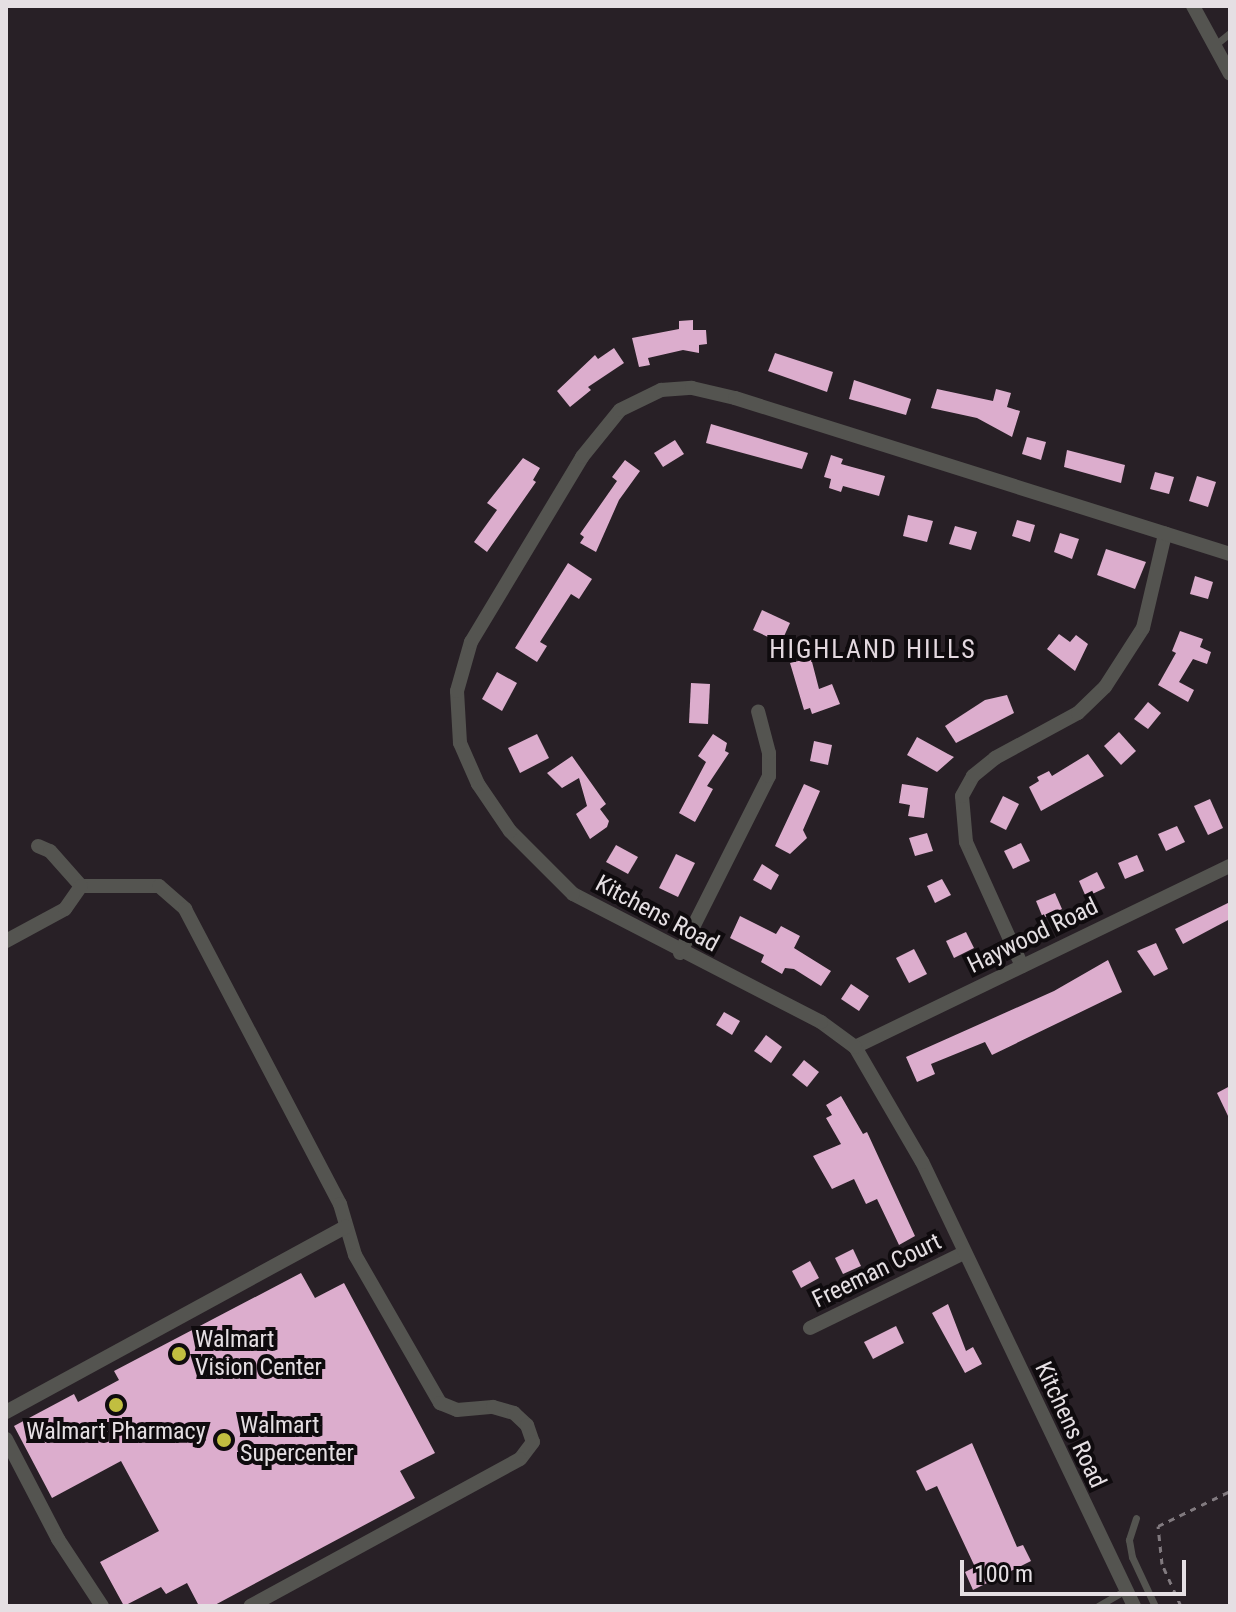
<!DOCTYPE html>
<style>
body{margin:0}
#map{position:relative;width:1236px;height:1612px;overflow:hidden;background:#282026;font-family:"Roboto Condensed",sans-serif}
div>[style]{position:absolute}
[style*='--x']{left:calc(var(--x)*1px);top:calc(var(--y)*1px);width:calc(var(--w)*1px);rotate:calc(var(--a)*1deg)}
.building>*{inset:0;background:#dcadcd}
.path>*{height:3px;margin-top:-1.5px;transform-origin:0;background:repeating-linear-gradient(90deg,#817a7f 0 6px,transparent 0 12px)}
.service>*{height:7px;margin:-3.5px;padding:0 3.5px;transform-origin:3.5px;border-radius:3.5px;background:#545450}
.minor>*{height:14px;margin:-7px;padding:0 7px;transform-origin:7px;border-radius:7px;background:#545450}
.dots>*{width:22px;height:22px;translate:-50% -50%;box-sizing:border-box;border:4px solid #0f0b0e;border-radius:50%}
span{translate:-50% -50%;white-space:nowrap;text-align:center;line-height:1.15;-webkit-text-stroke:8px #0f0b0e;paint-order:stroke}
.street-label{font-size:24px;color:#e5dfe3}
.poi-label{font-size:24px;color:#e5dfe3}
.left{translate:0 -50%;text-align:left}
.neighbourhood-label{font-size:26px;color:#e3d8df;letter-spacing:2px}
.frame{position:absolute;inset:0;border:8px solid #e5dfe3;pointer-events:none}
.scale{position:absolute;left:960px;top:1560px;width:226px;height:36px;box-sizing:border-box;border:4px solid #e5dfe3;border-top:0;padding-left:10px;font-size:24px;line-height:28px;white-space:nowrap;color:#e5dfe3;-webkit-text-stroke:6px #0f0b0e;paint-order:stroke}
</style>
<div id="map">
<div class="building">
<i style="clip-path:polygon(693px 320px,693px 330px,706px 330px,707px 344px,699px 345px,699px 353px,683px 350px,648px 358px,650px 365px,639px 367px,632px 338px,679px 329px,679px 321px)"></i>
<i style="clip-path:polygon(614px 348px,624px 363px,588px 387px,591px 390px,570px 407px,557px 391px,595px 355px,598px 359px)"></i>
<i style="clip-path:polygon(775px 353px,833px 372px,827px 392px,768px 371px)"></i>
<i style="clip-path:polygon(854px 380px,911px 399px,906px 415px,849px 399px)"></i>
<i style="clip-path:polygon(937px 389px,993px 401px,996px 389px,1011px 393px,1007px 407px,1020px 411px,1012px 437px,977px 418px,931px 408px)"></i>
<i style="clip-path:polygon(711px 424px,808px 453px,802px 469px,706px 443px)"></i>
<i style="clip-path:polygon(1027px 437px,1046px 442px,1041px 460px,1022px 454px)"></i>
<i style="clip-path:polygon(675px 440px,684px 454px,663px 467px,654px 453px)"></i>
<i style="clip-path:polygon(1067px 450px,1125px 465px,1121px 483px,1064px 467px)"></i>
<i style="clip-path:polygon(831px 455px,843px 459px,841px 464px,885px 476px,879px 496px,843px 486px,841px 492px,829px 488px,831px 479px,824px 477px)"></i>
<i style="clip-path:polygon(523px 458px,540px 468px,533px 480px,536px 482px,487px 552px,474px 542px,497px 510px,487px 503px)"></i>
<i style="clip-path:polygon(625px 460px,640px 471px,619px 500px,596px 552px,580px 543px,584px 537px,580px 534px,617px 481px,612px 477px)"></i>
<i style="clip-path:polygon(1155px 472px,1174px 477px,1169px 494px,1150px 489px)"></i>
<i style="clip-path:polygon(1197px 476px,1216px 482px,1208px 507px,1189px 501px)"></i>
<i style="clip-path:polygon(908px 515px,933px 521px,927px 542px,903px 536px)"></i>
<i style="clip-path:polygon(1017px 520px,1035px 525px,1030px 542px,1012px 536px)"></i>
<i style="clip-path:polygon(955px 526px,977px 532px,971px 550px,949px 544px)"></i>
<i style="clip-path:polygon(1060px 533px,1079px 539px,1072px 559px,1054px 552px)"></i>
<i style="clip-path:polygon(1106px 549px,1146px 562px,1135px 589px,1097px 575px)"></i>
<i style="clip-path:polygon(568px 563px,592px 579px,579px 599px,571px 594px,540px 642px,547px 646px,537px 662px,515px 648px)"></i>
<i style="clip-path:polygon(1195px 576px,1213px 582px,1208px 599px,1190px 594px)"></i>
<i style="clip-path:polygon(762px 610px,790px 623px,781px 643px,753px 630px)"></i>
<i style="clip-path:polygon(1180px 631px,1203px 639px,1200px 647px,1211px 652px,1207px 664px,1193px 659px,1179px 682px,1194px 690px,1188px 702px,1158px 685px,1176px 653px,1172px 651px)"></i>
<i style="clip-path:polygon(1059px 634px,1070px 642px,1076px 635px,1088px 644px,1075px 671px,1047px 649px)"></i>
<i style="clip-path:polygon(811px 658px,819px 689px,832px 684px,840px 704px,812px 714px,810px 708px,804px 710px,790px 663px)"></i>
<i style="clip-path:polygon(497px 672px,517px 683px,502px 711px,482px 699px)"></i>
<i style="clip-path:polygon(691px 683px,710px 684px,708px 724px,689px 723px)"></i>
<i style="clip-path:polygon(1007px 695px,1014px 713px,956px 743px,945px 726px,985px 700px)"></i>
<i style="clip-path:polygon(1148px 702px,1161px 713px,1148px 729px,1134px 719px)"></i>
<i style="clip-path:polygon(1119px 732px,1136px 751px,1121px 765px,1104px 746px)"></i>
<i style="clip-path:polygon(537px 734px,549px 758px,520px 773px,508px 748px)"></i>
<i style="clip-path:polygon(713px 734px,727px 743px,725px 751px,729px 753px,707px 786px,713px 789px,695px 822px,679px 813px,706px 762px,698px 756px)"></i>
<i style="clip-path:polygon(917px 737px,948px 754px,954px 757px,937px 772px,907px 755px)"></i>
<i style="clip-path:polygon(814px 741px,832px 745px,828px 765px,810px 761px)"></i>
<i style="clip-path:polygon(1088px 754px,1104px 776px,1041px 811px,1029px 787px,1039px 781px,1037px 777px,1049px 771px,1052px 776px)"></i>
<i style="clip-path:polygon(572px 756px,606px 804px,600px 809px,609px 821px,607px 827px,590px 839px,576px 814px,587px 806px,579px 778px,562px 788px,547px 773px)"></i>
<i style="clip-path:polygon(804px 784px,820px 791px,803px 830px,807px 838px,790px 854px,775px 846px)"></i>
<i style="clip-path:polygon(902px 784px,928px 788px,924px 818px,908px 816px,910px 805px,899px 803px)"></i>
<i style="clip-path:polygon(1003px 796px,1019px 804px,1006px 830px,990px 822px)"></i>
<i style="clip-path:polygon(1210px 799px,1223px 828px,1208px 835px,1194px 806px)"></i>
<i style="clip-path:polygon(1177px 826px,1185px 842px,1166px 851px,1158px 834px)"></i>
<i style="clip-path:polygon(927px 833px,933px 851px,915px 856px,909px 838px)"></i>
<i style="clip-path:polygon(1021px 843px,1030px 861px,1013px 869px,1004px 851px)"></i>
<i style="clip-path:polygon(616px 845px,638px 857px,628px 874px,606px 862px)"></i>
<i style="clip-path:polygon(676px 854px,695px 863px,678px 897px,659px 888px)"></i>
<i style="clip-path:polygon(1137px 855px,1144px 871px,1125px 879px,1118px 863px)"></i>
<i style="clip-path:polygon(762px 864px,779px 875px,771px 890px,753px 880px)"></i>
<i style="clip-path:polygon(1097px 872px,1105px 888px,1086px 897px,1079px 881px)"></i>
<i style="clip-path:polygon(942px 879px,951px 895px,935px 903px,927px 886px)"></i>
<i style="clip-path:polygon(1055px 893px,1062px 909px,1043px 918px,1036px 901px)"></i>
<i style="clip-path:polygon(1230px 902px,1230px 919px,1183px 944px,1175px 929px)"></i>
<i style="clip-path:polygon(740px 916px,776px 934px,781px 926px,800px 936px,794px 948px,831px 971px,821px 986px,794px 969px,785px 968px,782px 974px,761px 962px,764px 955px,730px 938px)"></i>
<i style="clip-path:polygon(966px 932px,974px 948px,954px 958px,946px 941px)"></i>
<i style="clip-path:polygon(1156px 943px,1168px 969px,1154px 976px,1137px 951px)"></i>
<i style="clip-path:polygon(914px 949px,927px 974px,909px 983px,896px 958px)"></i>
<i style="clip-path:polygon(1108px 960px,1122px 992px,992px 1055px,985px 1042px,931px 1064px,935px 1074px,917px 1082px,906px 1057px,1054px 991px)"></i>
<i style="clip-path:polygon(851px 984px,869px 996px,859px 1011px,841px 999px)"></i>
<i style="clip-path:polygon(724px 1012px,740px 1021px,732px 1035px,716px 1025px)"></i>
<i style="clip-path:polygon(766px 1035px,782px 1047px,771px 1063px,754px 1051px)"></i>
<i style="clip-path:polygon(804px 1060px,819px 1072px,807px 1087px,792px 1075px)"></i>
<i style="clip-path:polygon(1230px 1086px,1230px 1120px,1217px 1093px)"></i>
<i style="clip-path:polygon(841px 1096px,863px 1134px,867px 1132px,915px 1236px,899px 1245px,877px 1199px,866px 1204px,854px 1179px,832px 1189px,813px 1156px,841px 1144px,826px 1118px,832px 1115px,826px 1105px)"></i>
<i style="clip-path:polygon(853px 1249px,861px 1266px,843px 1274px,835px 1258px)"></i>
<i style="clip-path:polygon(810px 1261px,819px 1278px,801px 1288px,792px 1271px)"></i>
<i style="clip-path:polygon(301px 1273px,315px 1298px,344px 1283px,435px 1453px,400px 1471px,415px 1498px,213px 1606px,199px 1606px,187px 1583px,166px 1594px,161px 1587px,124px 1606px,100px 1562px,159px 1531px,121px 1461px,52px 1498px,14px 1426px,74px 1394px,78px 1402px,119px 1380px,114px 1371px)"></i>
<i style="clip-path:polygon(948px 1304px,966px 1351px,973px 1347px,982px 1364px,965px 1373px,932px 1313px)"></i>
<i style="clip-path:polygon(896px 1326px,904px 1343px,873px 1359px,864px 1342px)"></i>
<i style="clip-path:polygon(972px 1443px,1017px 1547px,1023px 1545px,1031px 1561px,973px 1590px,965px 1572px,975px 1567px,937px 1486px,926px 1491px,916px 1471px)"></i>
</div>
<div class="path">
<i style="--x:1181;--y:1606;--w:46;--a:-114.3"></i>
<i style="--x:1162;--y:1564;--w:38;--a:-96"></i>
<i style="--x:1158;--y:1526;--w:80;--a:-25.9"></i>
</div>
<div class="service">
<i style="--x:1215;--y:45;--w:19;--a:-39"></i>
<i style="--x:1136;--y:1518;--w:23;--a:108"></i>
<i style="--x:1129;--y:1540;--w:17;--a:80"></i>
<i style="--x:1132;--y:1557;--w:54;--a:64.9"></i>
<i style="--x:1098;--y:1606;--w:32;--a:-30"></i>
</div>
<div class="minor">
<i style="--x:1193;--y:6;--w:77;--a:61.4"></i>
<i style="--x:38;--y:846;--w:13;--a:23"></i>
<i style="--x:50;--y:851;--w:47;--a:48.5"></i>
<i style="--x:81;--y:886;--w:78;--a:0"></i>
<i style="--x:159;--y:886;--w:35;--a:41"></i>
<i style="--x:185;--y:909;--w:333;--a:62.3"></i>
<i style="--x:340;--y:1204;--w:53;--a:73.6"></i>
<i style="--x:355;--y:1255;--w:171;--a:60.1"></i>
<i style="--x:440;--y:1403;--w:18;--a:22"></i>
<i style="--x:457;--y:1410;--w:36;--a:-5"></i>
<i style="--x:493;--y:1407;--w:22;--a:16"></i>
<i style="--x:514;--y:1413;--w:18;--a:43"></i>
<i style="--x:527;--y:1425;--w:18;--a:71"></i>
<i style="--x:533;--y:1442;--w:21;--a:127"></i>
<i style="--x:520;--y:1459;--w:307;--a:151.4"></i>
<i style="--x:6;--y:941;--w:67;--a:-28.5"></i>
<i style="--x:65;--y:909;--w:28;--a:-55"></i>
<i style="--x:680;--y:953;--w:198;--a:-63.3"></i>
<i style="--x:769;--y:776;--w:23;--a:-90"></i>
<i style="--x:769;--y:753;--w:43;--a:-104.7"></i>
<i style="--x:1022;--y:966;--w:136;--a:-114.3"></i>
<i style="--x:966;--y:842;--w:46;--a:-95"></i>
<i style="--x:962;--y:796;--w:23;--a:-61"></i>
<i style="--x:973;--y:776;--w:28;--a:-39"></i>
<i style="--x:995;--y:758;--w:94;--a:-28.5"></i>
<i style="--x:1078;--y:713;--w:37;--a:-44"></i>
<i style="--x:1105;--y:687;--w:70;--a:-57.2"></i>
<i style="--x:1143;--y:628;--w:97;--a:-76.8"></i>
<i style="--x:855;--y:1047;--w:416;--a:-25.8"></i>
<i style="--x:810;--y:1328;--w:171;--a:-26"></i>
<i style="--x:6;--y:1412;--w:387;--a:-28.6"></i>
<i style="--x:6;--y:1439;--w:113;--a:62.5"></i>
<i style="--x:58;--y:1539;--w:80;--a:56.7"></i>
<i style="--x:1134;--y:1606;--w:492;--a:-115.5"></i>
<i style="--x:922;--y:1162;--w:133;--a:-120.2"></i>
<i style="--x:855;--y:1047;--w:42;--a:-143.7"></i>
<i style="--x:821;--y:1022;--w:279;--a:-152.7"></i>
<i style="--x:573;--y:894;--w:89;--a:-135"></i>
<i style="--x:510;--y:831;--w:57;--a:-124.2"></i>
<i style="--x:478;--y:784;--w:45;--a:-113.7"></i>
<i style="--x:460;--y:743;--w:52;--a:-93.3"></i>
<i style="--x:457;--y:691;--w:51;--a:-74.1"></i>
<i style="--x:471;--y:642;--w:216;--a:-59"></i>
<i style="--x:582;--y:457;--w:60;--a:-51"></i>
<i style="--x:620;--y:410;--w:46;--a:-26"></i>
<i style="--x:661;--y:390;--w:31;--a:-4"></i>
<i style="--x:692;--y:388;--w:44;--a:13.1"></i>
<i style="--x:735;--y:398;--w:519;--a:17.49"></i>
</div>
<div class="dots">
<i style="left:179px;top:1354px;background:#c1be40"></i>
<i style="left:116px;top:1405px;background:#c1be40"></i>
<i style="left:224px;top:1440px;background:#c1be40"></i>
</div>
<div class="street-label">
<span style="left:657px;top:914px;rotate:28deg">Kitchens Road</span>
<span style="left:1033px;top:936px;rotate:-26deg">Haywood Road</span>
<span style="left:877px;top:1271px;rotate:-26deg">Freeman Court</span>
<span style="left:1070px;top:1425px;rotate:65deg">Kitchens Road</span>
</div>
<div class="poi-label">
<span class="left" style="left:195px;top:1354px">Walmart<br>Vision Center</span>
<span class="left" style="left:240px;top:1440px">Walmart<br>Supercenter</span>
<span style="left:116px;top:1432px">Walmart Pharmacy</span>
</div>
<div class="neighbourhood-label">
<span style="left:873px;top:650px">HIGHLAND HILLS</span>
</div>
<div class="frame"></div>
<div class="scale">100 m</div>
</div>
